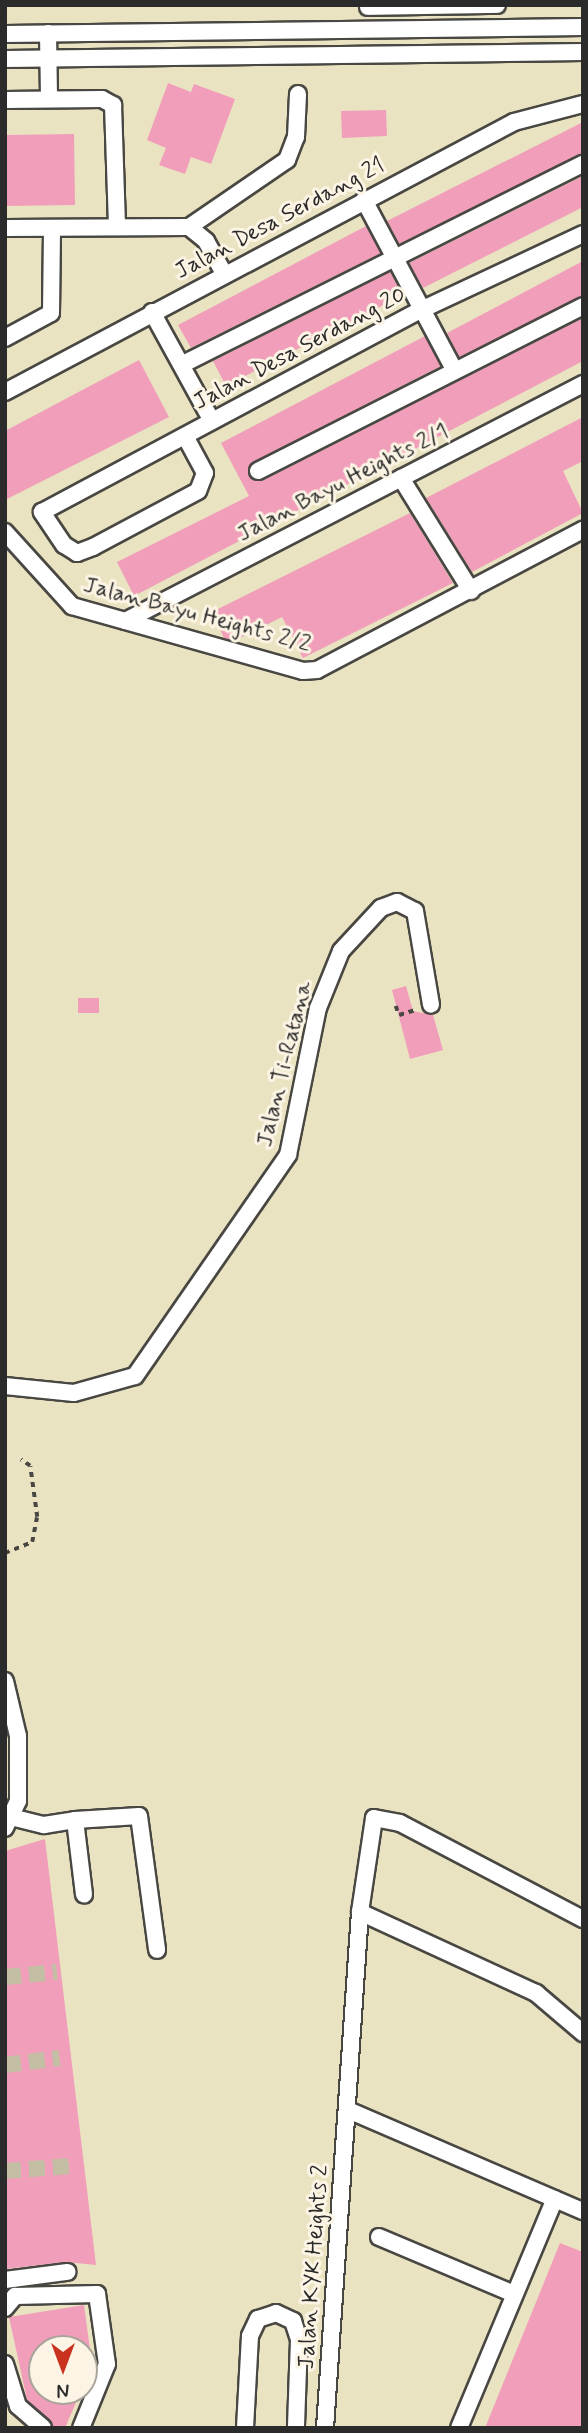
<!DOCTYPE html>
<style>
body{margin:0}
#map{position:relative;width:588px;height:2433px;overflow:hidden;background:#eae3c2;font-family:Mynerve,sans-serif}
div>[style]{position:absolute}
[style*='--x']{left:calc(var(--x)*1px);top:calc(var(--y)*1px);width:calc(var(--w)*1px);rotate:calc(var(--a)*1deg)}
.building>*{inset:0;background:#f09eb9}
.minor-tunnel>*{height:16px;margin-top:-8px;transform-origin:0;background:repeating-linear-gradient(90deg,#c4bea4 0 16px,transparent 0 24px)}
.path>*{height:3.5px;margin-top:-1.75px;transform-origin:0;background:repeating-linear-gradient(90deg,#484742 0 5px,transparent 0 10px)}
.roads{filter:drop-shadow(2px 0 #484742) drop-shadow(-2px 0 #484742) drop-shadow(0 2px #484742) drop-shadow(0 -2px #484742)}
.minor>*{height:16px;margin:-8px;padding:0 8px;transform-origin:8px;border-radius:8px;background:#fff}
span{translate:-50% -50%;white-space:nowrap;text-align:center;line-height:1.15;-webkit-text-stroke:6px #fcf5e5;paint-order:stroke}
.street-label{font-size:23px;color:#2b2b2b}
.frame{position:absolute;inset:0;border:7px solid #2b2b2b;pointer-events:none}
.north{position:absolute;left:28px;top:2335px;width:70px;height:70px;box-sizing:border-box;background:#fcf5e5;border:2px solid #a8a49b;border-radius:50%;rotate:180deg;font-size:19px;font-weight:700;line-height:28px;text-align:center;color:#2b2b2b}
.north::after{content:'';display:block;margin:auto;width:24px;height:32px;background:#c8321e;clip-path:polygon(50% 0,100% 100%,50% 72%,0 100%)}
</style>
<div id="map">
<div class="building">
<i style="clip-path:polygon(168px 83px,191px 92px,194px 84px,235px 99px,211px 164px,191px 157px,185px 174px,159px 165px,166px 148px,147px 140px)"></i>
<i style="clip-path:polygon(386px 110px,387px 136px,342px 138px,341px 111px)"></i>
<i style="clip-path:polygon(583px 122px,583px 154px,399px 244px,387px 221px)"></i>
<i style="clip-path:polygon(74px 134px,75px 205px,5px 206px,5px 135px)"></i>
<i style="clip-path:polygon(583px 176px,583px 207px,423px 288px,409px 263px)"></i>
<i style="clip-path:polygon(366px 226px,381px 253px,191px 348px,178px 325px)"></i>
<i style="clip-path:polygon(583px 261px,583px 296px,459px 357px,447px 333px)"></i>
<i style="clip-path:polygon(390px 272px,403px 295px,226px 386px,213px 361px)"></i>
<i style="clip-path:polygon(583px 318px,583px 361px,134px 596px,117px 562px,249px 496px,221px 443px,425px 336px,441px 366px,253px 462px,248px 475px,262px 481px)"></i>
<i style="clip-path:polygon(139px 360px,169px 417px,5px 500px,5px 431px)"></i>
<i style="clip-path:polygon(583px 417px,583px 461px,563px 471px,583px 513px,472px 572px,426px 498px)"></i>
<i style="clip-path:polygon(410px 513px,453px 583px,303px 658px,282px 617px,234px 641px,224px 638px,212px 612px)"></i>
<i style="clip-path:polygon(406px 986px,413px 1011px,433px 1015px,443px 1050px,410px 1059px,392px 990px)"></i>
<i style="clip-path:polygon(78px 998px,99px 998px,99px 1013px,78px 1013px)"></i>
<i style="clip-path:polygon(45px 1839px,96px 2265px,66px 2262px,5px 2269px,5px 1851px)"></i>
<i style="clip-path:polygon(560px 2243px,583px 2252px,583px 2428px,485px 2428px)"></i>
<i style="clip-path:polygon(84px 2305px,90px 2349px,42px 2349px,42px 2391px,81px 2391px,65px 2428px,53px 2428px,27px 2400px,9px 2317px)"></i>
</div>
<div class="minor-tunnel">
<i style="--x:5;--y:1977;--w:52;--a:-5.5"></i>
<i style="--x:5;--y:2065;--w:55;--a:-7.3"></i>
<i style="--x:5;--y:2171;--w:65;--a:-4.4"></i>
</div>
<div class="path">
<i style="--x:396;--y:1006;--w:9;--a:72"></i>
<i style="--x:399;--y:1015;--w:17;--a:-17"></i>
<i style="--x:5;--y:1553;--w:29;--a:-22"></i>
<i style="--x:32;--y:1542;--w:25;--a:-79"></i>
<i style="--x:37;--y:1517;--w:51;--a:-97.8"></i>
<i style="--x:30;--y:1466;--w:11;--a:-146"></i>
</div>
<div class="roads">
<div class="minor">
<i style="--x:368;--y:7;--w:129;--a:-0.9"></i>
<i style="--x:48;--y:33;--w:66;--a:89.1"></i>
<i style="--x:5;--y:34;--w:578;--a:-0.69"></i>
<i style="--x:5;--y:59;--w:578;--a:-0.69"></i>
<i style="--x:5;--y:100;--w:97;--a:-0.6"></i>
<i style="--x:102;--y:99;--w:13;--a:29"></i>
<i style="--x:113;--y:105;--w:122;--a:88.1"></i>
<i style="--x:364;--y:200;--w:191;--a:62"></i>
<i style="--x:189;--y:227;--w:119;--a:-34.4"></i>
<i style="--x:287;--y:160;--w:25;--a:-69"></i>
<i style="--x:296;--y:137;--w:43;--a:-87.3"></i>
<i style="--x:5;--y:228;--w:184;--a:-0.3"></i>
<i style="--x:189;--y:227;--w:22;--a:39"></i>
<i style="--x:206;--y:241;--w:35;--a:61"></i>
<i style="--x:152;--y:312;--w:124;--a:61.2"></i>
<i style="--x:5;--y:338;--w:52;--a:-28.5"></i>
<i style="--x:51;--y:313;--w:85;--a:-89.3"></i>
<i style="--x:183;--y:364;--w:447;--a:-26.6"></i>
<i style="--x:5;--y:392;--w:576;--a:-27.94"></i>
<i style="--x:514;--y:122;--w:71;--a:-14.6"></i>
<i style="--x:185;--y:436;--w:42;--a:61.6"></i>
<i style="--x:205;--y:473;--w:19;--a:111"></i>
<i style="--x:198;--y:491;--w:119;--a:151.9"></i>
<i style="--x:93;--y:547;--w:17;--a:159"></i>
<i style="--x:77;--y:553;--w:15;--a:-148"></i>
<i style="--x:64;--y:545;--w:40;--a:-124"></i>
<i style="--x:42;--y:512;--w:429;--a:-28.1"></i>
<i style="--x:421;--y:310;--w:179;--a:-25.1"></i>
<i style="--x:258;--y:471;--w:364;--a:-26.9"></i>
<i style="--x:401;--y:478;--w:133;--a:58.2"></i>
<i style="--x:5;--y:532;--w:100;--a:47.8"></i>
<i style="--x:72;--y:606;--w:240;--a:15.7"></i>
<i style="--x:303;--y:671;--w:14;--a:-4"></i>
<i style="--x:317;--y:670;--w:301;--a:-27.8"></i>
<i style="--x:125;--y:621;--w:516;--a:-27.36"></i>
<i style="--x:5;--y:1386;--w:69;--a:5.8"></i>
<i style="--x:74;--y:1393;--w:63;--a:-15.6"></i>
<i style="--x:135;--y:1376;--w:269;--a:-55.3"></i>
<i style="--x:288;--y:1155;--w:150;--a:-78.5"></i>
<i style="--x:318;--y:1008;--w:61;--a:-68"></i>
<i style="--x:341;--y:951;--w:59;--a:-47.1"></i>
<i style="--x:381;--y:908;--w:17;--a:-21"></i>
<i style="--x:397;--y:902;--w:20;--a:27"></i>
<i style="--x:415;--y:911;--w:95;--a:80.3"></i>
<i style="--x:5;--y:1681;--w:57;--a:76.7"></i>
<i style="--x:18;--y:1736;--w:65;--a:90"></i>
<i style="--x:18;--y:1801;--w:30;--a:116"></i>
<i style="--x:15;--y:1818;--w:30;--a:14"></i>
<i style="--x:44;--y:1825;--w:31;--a:-9"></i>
<i style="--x:75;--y:1820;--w:75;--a:83.1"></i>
<i style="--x:75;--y:1820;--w:64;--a:-3.6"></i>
<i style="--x:139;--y:1816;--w:135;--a:82.3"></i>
<i style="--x:360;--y:1912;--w:194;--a:24.7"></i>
<i style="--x:536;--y:1993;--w:62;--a:40.4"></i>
<i style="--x:348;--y:2110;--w:256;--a:23.3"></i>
<i style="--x:379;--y:2237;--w:147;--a:22.9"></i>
<i style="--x:5;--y:2280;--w:63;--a:-7.4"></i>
<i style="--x:5;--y:2308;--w:16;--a:-50"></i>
<i style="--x:15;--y:2296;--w:82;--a:-1.4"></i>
<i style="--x:97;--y:2294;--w:71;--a:81.9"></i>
<i style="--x:107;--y:2364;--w:69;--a:112.1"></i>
<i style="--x:5;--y:2364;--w:44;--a:72.8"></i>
<i style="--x:18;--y:2406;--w:33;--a:41"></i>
<i style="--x:245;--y:2428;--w:92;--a:-86.9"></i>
<i style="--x:250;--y:2336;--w:19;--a:-65"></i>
<i style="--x:258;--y:2319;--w:19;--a:-18"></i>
<i style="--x:276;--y:2313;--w:19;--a:25"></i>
<i style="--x:293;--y:2321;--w:20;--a:72"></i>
<i style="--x:299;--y:2340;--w:88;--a:92"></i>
<i style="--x:325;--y:2428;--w:517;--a:-86.12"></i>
<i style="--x:360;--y:1912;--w:95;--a:-81.5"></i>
<i style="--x:374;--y:1818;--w:26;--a:11"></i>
<i style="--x:400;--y:1823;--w:207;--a:27.7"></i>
<i style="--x:459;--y:2428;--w:248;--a:-67.3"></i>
</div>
</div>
<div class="street-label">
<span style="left:280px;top:219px;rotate:-28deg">Jalan Desa Serdang 21</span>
<span style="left:300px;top:349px;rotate:-28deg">Jalan Desa Serdang 20</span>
<span style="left:343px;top:483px;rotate:-27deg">Jalan Bayu Heights 2/1</span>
<span style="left:197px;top:615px;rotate:15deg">Jalan Bayu Heights 2/2</span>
<span style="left:285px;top:1064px;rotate:-76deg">Jalan Ti-Ratana</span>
<span style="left:314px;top:2267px;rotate:-86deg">Jalan KYK Heights 2</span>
</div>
<div class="frame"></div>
<div class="north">N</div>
</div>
